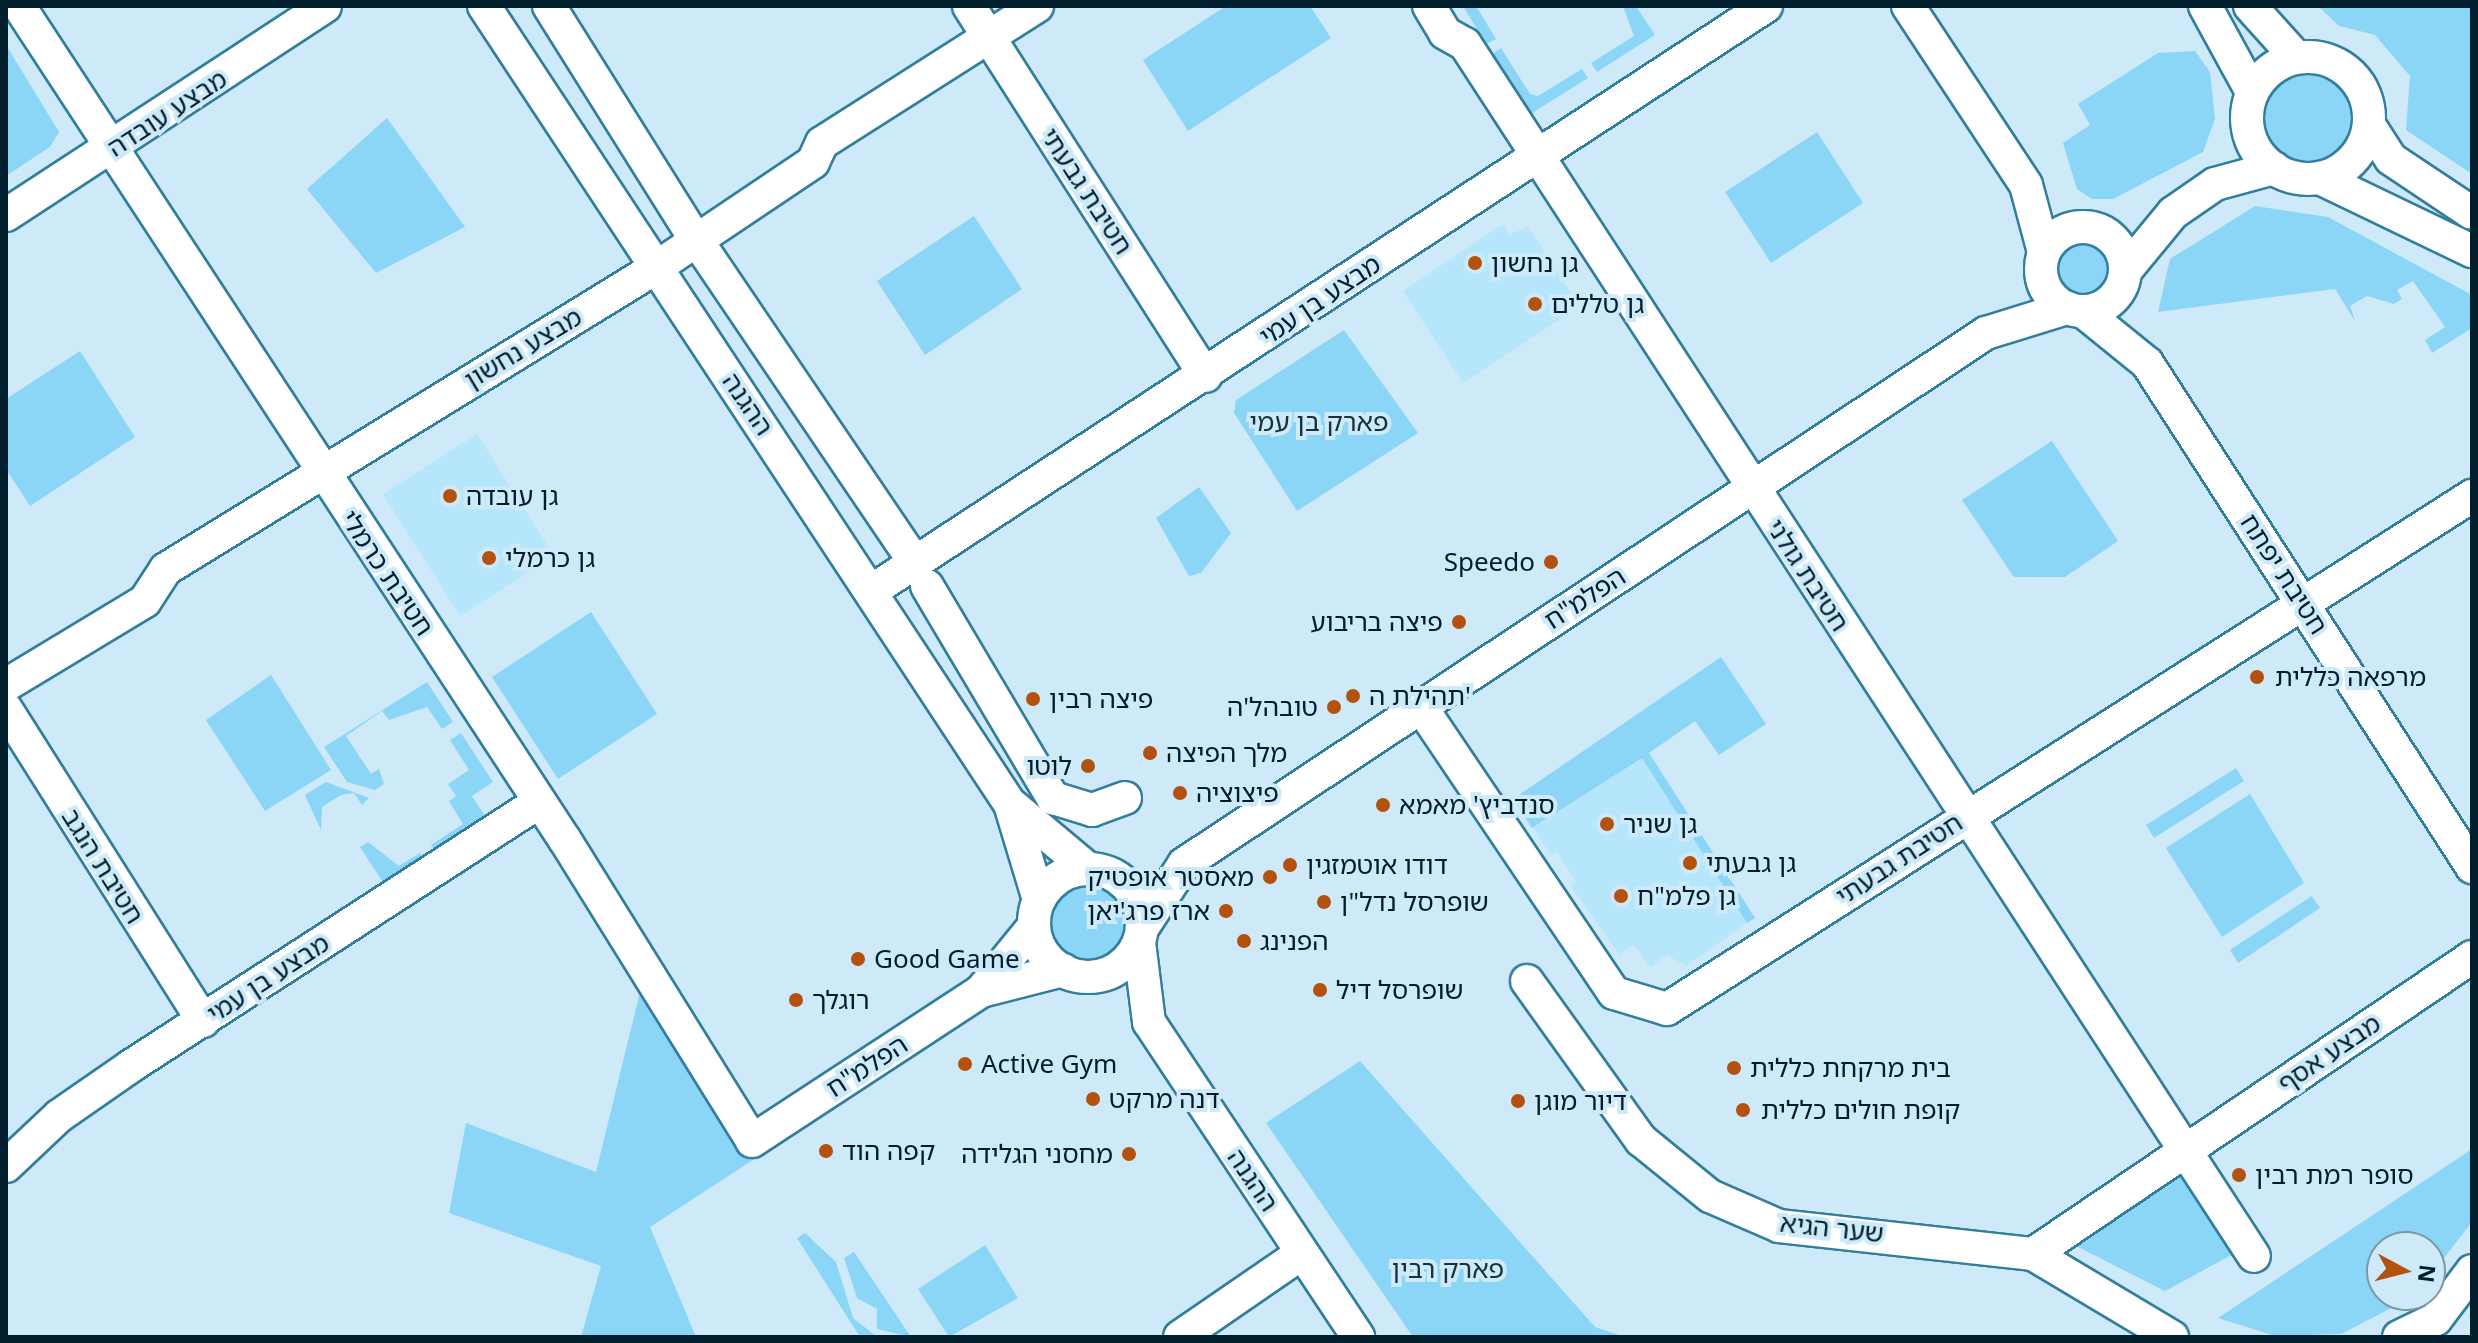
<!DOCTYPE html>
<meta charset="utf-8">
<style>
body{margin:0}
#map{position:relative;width:2478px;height:1343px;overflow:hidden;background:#ceeaf8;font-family:"Noto Sans","Noto Sans Hebrew",sans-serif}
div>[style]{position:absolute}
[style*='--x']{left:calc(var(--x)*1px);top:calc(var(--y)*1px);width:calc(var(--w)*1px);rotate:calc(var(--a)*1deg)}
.built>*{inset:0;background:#b6e6fc}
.green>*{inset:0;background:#8bd5f6}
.round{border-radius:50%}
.roads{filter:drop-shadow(2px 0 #337e9d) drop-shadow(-2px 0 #337e9d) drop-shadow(0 2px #337e9d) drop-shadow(0 -2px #337e9d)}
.minor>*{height:32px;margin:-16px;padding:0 16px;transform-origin:16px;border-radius:16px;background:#fff}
.minor>.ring{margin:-16px;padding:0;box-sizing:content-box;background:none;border:32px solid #fff;border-radius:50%}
.dots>*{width:22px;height:22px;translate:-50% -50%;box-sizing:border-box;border:4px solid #ceeaf8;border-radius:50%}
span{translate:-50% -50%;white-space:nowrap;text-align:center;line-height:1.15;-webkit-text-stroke:8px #ceeaf8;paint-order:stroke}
.street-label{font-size:26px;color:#001e2b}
.poi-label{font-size:26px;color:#001e2b}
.left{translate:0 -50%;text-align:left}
.right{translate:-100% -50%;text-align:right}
.park-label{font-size:26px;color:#17323e}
.frame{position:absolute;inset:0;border:8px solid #001e2b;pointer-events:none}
.north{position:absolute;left:2366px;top:1231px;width:80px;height:80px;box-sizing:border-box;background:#ceeaf8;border:2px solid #7c98a6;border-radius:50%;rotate:97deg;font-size:22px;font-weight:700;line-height:32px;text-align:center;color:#001e2b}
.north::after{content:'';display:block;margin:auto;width:28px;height:36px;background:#b3520f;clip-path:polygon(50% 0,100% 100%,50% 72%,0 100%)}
</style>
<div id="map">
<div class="built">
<i style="clip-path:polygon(1503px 224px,1510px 234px,1528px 227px,1580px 306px,1463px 383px,1403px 291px)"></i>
<i style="clip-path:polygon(477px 434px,554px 556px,460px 616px,383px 494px)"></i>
<i style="clip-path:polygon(1642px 758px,1747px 923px,1686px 966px,1667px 955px,1650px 967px,1634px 945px,1619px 954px,1571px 886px,1576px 882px,1557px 852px,1551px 855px,1533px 828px)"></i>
</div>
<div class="green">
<i style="clip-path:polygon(1226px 6px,1310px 6px,1331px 38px,1188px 131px,1143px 60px)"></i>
<i style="clip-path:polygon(1463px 6px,1476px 6px,1496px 39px,1486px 44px)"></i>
<i style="clip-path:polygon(1623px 6px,1636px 6px,1655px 35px,1597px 72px,1591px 63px,1634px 36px)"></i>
<i style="clip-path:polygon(2318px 6px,2472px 6px,2472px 174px,2406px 130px,2410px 76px,2375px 35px,2339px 26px)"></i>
<i style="clip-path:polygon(6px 45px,59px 132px,50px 147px,6px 176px)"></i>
<i style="clip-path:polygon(1501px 48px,1530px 94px,1538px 96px,1582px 69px,1588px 78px,1529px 115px,1492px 54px)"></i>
<i style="clip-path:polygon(2195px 51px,2210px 72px,2215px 119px,2203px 152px,2113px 199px,2092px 199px,2077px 189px,2063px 143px,2090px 125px,2078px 104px,2158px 53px)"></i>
<i class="round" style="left:2263px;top:74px;width:88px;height:88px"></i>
<i style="clip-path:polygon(387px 118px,465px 227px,376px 273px,307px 189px)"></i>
<i style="clip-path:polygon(1817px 132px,1863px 203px,1771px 263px,1725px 192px)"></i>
<i style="clip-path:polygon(2255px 206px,2328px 217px,2472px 295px,2472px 328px,2432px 353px,2425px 340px,2445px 327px,2413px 281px,2397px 290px,2402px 299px,2394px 304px,2367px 296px,2350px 306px,2355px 321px,2335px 289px,2158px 312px,2170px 259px)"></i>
<i style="clip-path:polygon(974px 216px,1022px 289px,925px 355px,877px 281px)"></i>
<i class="round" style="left:2056px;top:242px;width:56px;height:56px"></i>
<i style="clip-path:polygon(1344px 330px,1418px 433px,1297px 511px,1234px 413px,1236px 400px)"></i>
<i style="clip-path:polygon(80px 351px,135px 437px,30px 506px,6px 469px,6px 399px)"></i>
<i style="clip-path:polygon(2052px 441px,2118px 541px,2065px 577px,2014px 577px,1962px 500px)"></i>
<i style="clip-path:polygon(1199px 487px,1231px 533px,1201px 573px,1189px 576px,1156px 518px)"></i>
<i style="clip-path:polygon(591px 612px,657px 714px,558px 779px,492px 677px)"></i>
<i style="clip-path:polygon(1721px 657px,1766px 724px,1719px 755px,1695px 721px,1649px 753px,1755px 918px,1747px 923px,1642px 758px,1532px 828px,1513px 799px)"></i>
<i style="clip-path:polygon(271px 675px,331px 770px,265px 811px,206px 720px)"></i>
<i style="clip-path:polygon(427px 682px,453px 722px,442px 729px,427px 707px,389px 720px,382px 711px,346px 736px,371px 774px,379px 769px,384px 784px,375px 790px,347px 782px,324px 747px)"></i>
<i style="clip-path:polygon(461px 733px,493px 782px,472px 796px,487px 819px,436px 853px,431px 845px,463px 824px,449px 801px,456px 796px,448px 784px,469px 770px,450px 740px)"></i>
<i style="clip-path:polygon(2236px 768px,2244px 781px,2154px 838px,2146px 825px)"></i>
<i style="clip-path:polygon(326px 782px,369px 798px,362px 805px,354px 793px,341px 795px,322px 807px,321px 830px,305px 795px)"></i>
<i style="clip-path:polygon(2250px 794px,2304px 883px,2222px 937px,2166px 848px)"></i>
<i style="clip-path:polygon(368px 842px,399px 866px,420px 853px,425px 861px,386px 887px,360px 847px)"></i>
<i class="round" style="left:1048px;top:880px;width:84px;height:84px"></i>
<i style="clip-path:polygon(2312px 896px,2320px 908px,2238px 963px,2230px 950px)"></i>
<i style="clip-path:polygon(641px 988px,759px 1156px,650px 1227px,696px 1337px,581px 1337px,601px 1266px,449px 1213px,466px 1123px,596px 1172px)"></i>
<i style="clip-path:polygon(1360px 1061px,1595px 1327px,1625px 1337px,1413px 1337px,1266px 1123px)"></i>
<i style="clip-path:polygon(2472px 1149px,2472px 1222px,2430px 1276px,2430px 1247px,2382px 1247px,2382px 1295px,2413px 1295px,2409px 1299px,2341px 1334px,2275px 1336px,2218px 1318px)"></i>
<i style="clip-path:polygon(2183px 1172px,2237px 1252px,2165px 1291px,2076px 1246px)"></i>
<i style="clip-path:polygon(805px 1233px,836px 1262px,853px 1318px,877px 1337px,860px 1337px,797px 1238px)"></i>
<i style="clip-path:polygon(985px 1245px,1018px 1298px,949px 1337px,918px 1289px)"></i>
<i style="clip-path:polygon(854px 1252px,911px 1337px,877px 1329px,877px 1309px,857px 1298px,844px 1258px)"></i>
</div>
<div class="roads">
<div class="minor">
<i style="--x:19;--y:6;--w:997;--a:56.79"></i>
<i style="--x:565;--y:840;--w:354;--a:58.1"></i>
<i style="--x:752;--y:1141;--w:274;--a:-33.2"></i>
<i style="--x:981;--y:991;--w:85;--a:-14.4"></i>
<i style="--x:484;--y:6;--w:956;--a:56.61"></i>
<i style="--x:1010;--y:804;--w:100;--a:73.2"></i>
<i style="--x:549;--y:6;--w:263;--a:57.9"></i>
<i style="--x:969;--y:6;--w:439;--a:57.4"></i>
<i style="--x:1429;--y:6;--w:31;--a:59"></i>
<i style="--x:1445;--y:33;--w:23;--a:29"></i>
<i style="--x:1465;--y:44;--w:1446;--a:56.94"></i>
<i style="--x:1908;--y:6;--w:214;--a:56.6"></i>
<i style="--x:2026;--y:185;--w:69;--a:75"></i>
<i style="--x:2205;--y:6;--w:98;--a:61.3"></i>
<i style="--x:2250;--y:6;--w:69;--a:48"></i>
<i class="ring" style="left:2247px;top:57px;width:90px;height:90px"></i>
<i style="--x:2369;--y:125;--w:40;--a:57.1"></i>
<i style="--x:2391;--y:159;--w:97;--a:33.7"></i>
<i style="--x:2320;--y:178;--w:169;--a:25.7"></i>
<i style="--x:6;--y:215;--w:381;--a:-33.2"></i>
<i class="ring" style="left:2041px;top:227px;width:52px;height:52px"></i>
<i style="--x:704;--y:251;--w:369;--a:55.9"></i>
<i style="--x:2126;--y:270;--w:74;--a:-50.5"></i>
<i style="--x:2173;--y:213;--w:51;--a:-34.6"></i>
<i style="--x:2215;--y:184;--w:61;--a:-15.2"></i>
<i style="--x:2084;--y:312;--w:81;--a:39"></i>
<i style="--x:2147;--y:363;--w:600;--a:57.18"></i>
<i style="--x:927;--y:586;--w:247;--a:59.3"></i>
<i style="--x:1053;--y:798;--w:41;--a:17.1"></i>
<i style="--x:1092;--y:810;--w:35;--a:-20"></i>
<i style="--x:873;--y:590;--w:1067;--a:-33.18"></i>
<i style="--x:6;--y:685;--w:162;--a:-31.1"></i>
<i style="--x:145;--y:601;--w:38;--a:-57"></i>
<i style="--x:166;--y:569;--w:576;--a:-31.59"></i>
<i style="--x:657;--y:267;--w:188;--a:-33.9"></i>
<i style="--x:813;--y:162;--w:21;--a:-65"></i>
<i style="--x:822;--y:143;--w:255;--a:-32.5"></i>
<i style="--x:1421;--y:707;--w:345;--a:56"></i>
<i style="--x:1614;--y:993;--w:55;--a:16.8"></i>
<i style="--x:1667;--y:1009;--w:955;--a:-32.51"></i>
<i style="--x:6;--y:709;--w:369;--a:57.7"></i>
<i style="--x:1013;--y:806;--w:97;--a:40"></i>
<i class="ring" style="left:1034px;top:869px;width:76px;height:76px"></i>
<i style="--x:1143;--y:927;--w:75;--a:-56.9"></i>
<i style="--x:1184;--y:864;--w:962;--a:-33.51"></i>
<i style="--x:1986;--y:333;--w:85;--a:-17.2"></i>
<i style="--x:1139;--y:942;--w:81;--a:82.9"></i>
<i style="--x:1149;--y:1022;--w:378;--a:56.4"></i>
<i style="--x:1527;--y:981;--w:196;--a:54.4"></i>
<i style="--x:1641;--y:1140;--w:89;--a:39.1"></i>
<i style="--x:1710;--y:1196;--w:75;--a:23.5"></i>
<i style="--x:1779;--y:1226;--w:256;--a:6.3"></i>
<i style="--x:2033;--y:1254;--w:162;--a:30.8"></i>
<i style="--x:981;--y:991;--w:84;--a:-50.8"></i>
<i style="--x:6;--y:1166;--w:73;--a:-43.3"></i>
<i style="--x:59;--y:1116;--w:88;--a:-34.8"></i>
<i style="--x:131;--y:1066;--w:486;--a:-32.9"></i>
<i style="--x:2033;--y:1254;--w:530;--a:-34.08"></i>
<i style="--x:1180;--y:1337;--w:148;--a:-34.5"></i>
<i style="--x:2399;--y:1337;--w:41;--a:-25.9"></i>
<i style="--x:2436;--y:1319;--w:60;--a:-53.1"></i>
</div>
</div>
<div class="dots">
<i style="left:1475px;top:263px;background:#b3520f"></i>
<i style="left:1535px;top:304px;background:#b3520f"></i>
<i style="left:450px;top:496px;background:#b3520f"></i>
<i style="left:489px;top:558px;background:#b3520f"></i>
<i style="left:1551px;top:562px;background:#b3520f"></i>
<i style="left:1459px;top:622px;background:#b3520f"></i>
<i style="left:2257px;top:677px;background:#b3520f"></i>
<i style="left:1353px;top:696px;background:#b3520f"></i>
<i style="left:1033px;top:699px;background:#b3520f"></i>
<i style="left:1334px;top:707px;background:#b3520f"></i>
<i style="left:1150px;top:753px;background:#b3520f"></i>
<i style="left:1088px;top:766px;background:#b3520f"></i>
<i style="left:1180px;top:793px;background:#b3520f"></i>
<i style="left:1383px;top:805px;background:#b3520f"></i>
<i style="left:1607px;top:824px;background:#b3520f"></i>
<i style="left:1690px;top:863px;background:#b3520f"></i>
<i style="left:1290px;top:865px;background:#b3520f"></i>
<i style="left:1270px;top:877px;background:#b3520f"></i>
<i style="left:1621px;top:896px;background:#b3520f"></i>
<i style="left:1324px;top:902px;background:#b3520f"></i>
<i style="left:1226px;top:911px;background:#b3520f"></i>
<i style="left:1244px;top:941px;background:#b3520f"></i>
<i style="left:858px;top:959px;background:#b3520f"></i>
<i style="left:1320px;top:990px;background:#b3520f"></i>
<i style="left:796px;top:1000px;background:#b3520f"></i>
<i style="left:965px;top:1064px;background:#b3520f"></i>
<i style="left:1734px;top:1068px;background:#b3520f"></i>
<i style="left:1093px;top:1099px;background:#b3520f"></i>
<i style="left:1518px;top:1101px;background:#b3520f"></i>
<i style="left:1743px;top:1110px;background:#b3520f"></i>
<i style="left:826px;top:1151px;background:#b3520f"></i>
<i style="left:1129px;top:1154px;background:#b3520f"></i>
<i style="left:2239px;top:1175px;background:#b3520f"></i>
</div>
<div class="street-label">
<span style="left:167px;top:113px;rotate:-33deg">מבצע עובדה</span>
<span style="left:1087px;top:191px;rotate:57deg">חטיבת גבעתי</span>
<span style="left:1320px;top:300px;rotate:-34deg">מבצע בן עמי</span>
<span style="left:523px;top:348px;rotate:-31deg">מבצע נחשון</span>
<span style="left:748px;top:404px;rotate:56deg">ההגנה</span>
<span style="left:387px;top:573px;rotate:56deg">חטיבת כרמלי</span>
<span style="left:2284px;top:574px;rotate:57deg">חטיבת יפתח</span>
<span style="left:1808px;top:575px;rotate:57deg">חטיבת גולני</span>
<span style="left:1585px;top:598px;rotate:-33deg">הפלמ"ח</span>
<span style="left:1899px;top:859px;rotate:-33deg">חטיבת גבעתי</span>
<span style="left:103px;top:866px;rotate:58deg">חטיבת הנגב</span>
<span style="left:268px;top:978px;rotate:-33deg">מבצע בן עמי</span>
<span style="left:2329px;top:1053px;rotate:-34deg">מבצע אסף</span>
<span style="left:867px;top:1066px;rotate:-33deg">הפלמ"ח</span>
<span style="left:1253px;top:1180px;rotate:56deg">ההגנה</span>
<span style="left:1832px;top:1228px;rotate:6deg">שער הגיא</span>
</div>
<div class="poi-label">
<span class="left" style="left:1491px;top:263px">גן נחשון</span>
<span class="left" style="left:1551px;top:304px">גן טללים</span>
<span class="left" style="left:466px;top:496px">גן עובדה</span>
<span class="left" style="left:505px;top:558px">גן כרמלי</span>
<span class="right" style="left:1535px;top:562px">Speedo</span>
<span class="right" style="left:1443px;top:622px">פיצה בריבוע</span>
<span class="left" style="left:2275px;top:677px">מרפאה כללית</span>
<span class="left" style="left:1369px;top:696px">תהילת ה'</span>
<span class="left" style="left:1049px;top:699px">פיצה רבין</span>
<span class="right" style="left:1318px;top:707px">טובהל'ה</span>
<span class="left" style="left:1166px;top:753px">מלך הפיצה</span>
<span class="right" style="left:1072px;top:766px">לוטו</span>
<span class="left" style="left:1196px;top:793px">פיצוציה</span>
<span class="left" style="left:1399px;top:805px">סנדביץ' מאמא</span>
<span class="left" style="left:1623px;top:824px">גן שניר</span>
<span class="left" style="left:1706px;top:863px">גן גבעתי</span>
<span class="left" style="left:1306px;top:865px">דודו אוטמזגין</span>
<span class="right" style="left:1254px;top:877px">מאסטר אופטיק</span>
<span class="left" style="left:1637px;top:896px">גן פלמ"ח</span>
<span class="left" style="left:1340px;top:902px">שופרסל נדל"ן</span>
<span class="right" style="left:1210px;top:911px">ארז פרג'יאן</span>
<span class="left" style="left:1260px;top:941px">הפנינג</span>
<span class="left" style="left:874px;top:959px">Good Game</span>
<span class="left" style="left:1336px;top:990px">שופרסל דיל</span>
<span class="left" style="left:812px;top:1000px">רוגלך</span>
<span class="left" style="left:981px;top:1064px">Active Gym</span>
<span class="left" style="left:1750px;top:1068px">בית מרקחת כללית</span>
<span class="left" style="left:1109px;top:1099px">דנה מרקט</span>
<span class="left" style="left:1534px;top:1101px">דיור מוגן</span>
<span class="left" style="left:1761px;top:1110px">קופת חולים כללית</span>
<span class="left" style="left:842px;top:1151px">קפה הוד</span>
<span class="right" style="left:1113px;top:1154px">מחסני הגלידה</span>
<span class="left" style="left:2255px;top:1175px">סופר רמת רבין</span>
</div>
<div class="park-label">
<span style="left:1319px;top:422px">פארק בן עמי</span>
<span style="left:1448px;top:1269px">פארק רבין</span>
</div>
<div class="frame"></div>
<div class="north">N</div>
</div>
